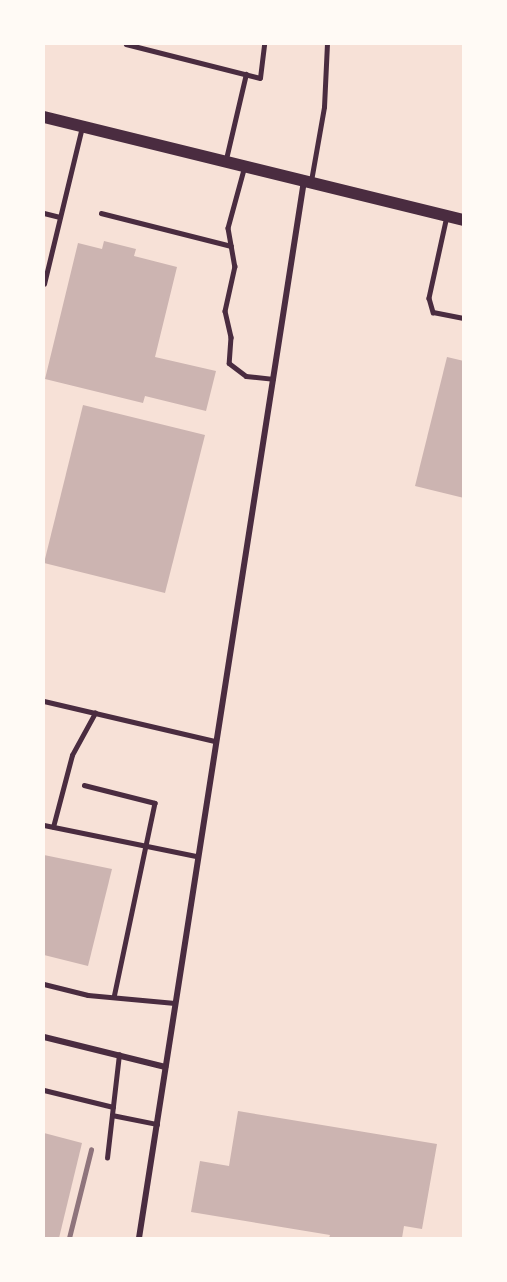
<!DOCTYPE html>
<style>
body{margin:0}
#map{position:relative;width:507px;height:1282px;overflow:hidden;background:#f7e1d7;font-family:"Work Sans",sans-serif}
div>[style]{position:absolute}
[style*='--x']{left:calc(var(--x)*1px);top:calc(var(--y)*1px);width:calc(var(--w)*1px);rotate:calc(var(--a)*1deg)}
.building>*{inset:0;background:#ccb4b1}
.service>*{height:4.5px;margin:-2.25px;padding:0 2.25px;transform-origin:2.25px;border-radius:2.25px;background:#4a2c40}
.minor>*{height:6px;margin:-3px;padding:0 3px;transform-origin:3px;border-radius:3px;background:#4a2c40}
.secondary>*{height:12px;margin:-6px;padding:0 6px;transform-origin:6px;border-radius:6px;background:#4a2c40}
.rail>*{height:4.5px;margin:-2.25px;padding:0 2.25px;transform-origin:2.25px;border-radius:2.25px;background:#8f747c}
span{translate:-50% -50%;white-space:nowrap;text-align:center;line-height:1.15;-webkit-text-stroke:4.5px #fffaf5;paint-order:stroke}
.frame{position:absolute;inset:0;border:45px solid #fffaf5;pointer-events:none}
</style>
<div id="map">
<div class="building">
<i style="clip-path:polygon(104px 241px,136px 249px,134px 256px,177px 267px,155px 357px,216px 371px,206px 411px,145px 396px,143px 403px,45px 379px,78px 243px,102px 249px)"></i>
<i style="clip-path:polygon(447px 357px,464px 361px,464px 498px,415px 486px)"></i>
<i style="clip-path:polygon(83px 405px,205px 435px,165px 593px,44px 563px)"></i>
<i style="clip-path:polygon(44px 855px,112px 869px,88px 966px,44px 955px)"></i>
<i style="clip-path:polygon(238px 1111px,437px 1144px,422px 1229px,404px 1226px,402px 1238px,329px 1238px,330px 1235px,191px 1212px,200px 1161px,229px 1166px)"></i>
<i style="clip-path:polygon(44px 1133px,82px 1143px,59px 1238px,44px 1238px)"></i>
</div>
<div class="service">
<i style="--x:126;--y:44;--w:138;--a:14.2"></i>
<i style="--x:260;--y:78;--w:34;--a:-83"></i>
<i style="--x:226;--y:159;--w:87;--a:-76.8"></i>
<i style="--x:245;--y:166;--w:64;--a:105.3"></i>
<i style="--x:228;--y:228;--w:39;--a:80"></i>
<i style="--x:235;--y:266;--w:46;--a:102.5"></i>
<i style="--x:225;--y:311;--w:27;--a:77"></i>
<i style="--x:231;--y:337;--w:26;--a:94"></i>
<i style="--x:229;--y:363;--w:21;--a:37"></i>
<i style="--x:246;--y:376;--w:27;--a:6"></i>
<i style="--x:311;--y:181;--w:75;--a:-80"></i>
<i style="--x:324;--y:107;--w:63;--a:-87.3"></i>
<i style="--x:44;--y:213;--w:16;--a:14"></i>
<i style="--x:101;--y:213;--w:134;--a:14.2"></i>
<i style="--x:447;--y:216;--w:84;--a:102.4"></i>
<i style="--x:429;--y:298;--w:15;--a:74"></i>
<i style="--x:433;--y:312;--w:32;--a:11"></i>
<i style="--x:44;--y:284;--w:162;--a:-76.4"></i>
<i style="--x:44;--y:701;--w:176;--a:13.2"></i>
<i style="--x:84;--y:785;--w:73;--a:14.2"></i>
<i style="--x:155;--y:803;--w:198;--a:101.9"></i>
<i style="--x:44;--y:825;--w:156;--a:11.5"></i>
<i style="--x:53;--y:827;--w:74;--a:-75.2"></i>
<i style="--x:72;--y:755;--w:48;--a:-61.3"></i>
<i style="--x:44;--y:984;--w:45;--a:14"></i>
<i style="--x:88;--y:995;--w:87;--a:5.3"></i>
<i style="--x:44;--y:1090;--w:71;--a:13.8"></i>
<i style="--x:112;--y:1115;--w:46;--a:11.3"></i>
<i style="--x:107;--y:1158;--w:104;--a:-83.4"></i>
</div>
<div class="minor">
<i style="--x:44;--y:1037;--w:125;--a:13.9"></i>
<i style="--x:139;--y:1238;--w:1070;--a:-81.13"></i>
</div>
<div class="secondary">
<i style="--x:44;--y:117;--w:432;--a:13.8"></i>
</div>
<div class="rail">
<i style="--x:69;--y:1238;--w:91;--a:-76"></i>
</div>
<div class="frame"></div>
</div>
